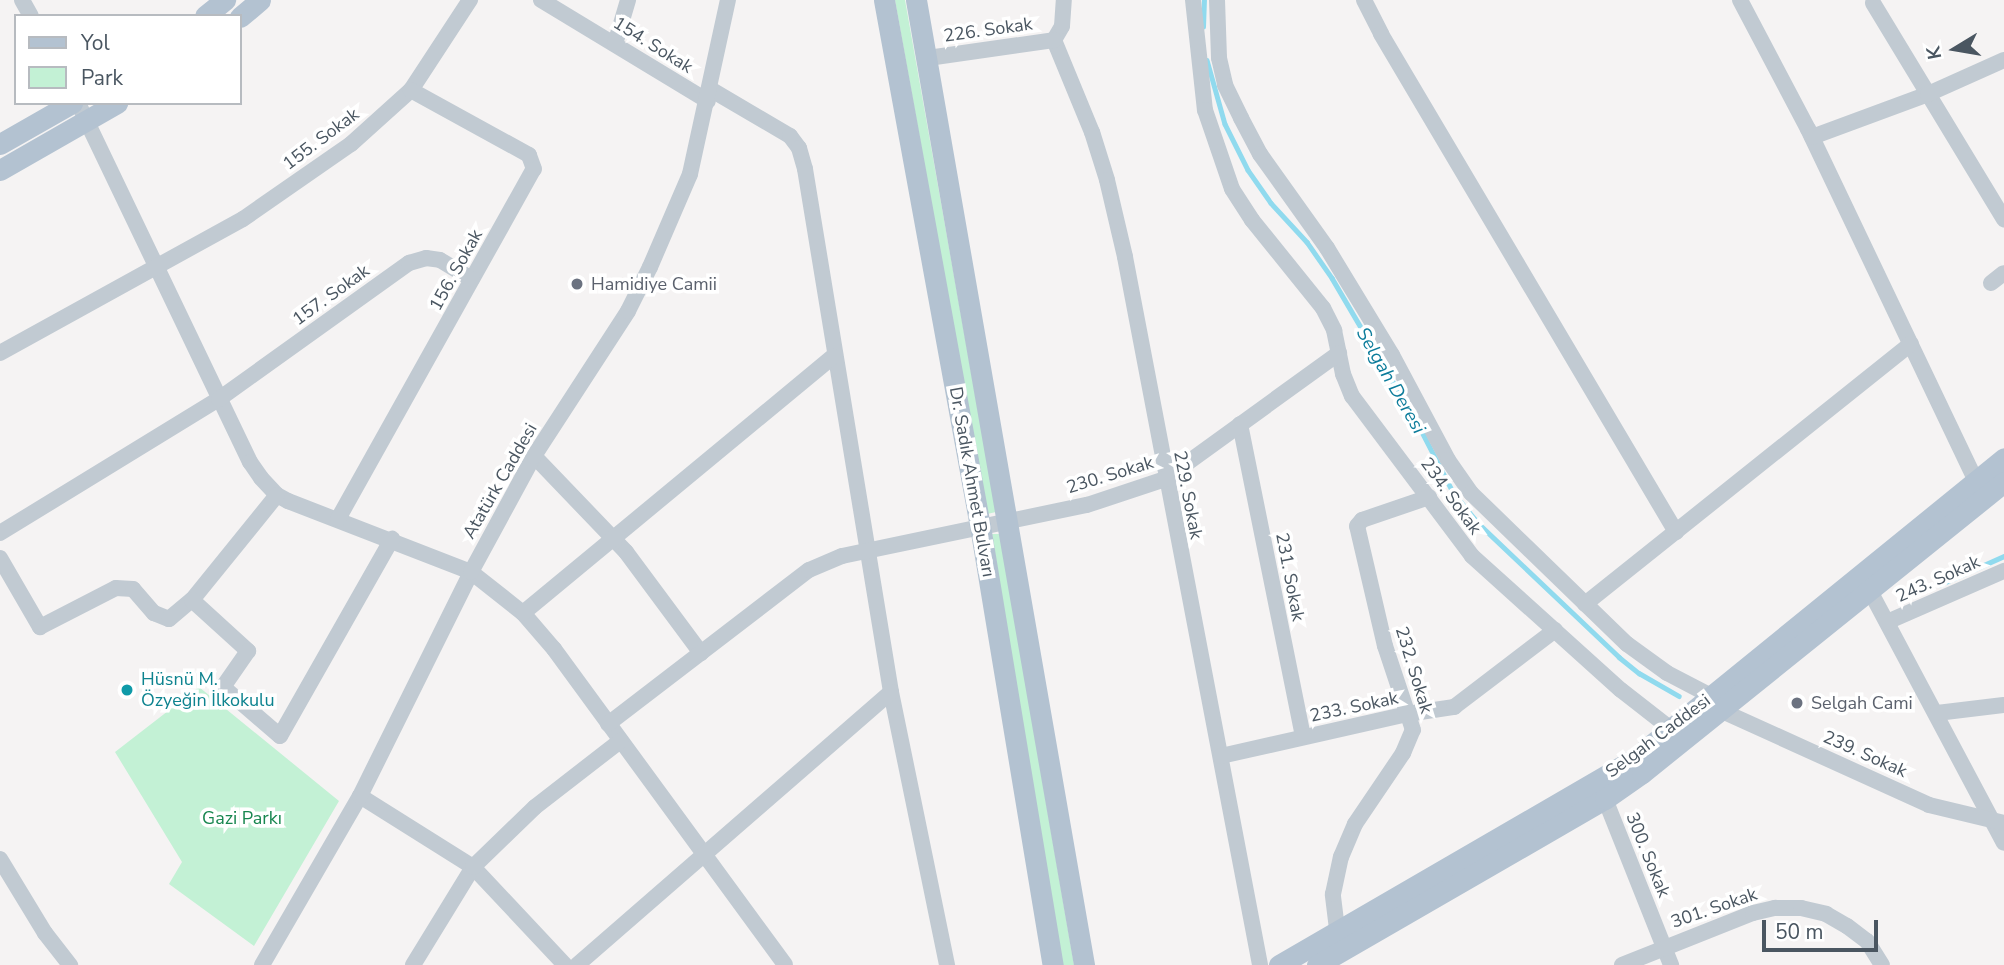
<!DOCTYPE html>
<meta charset="utf-8">
<style>
body{margin:0}
#map{position:relative;width:2004px;height:965px;overflow:hidden;background:#f5f3f3;font-family:"Nunito Sans",sans-serif}
div>[style]{position:absolute}
[style*='--x']{left:calc(var(--x)*1px);top:calc(var(--y)*1px);width:calc(var(--w)*1px);rotate:calc(var(--a)*1deg)}
.green>*{inset:0;background:#c3f1d5}
.stream>*{height:4.5px;margin:-2.25px;padding:0 2.25px;transform-origin:2.25px;border-radius:2.25px;background:#90daee}
.minor>*{height:16px;margin:-8px;padding:0 8px;transform-origin:8px;border-radius:8px;background:#c1cad2}
.major>*{height:21px;margin:-10.5px;padding:0 10.5px;transform-origin:10.5px;border-radius:10.5px;background:#b3c2d1}
.dots>*{width:19px;height:19px;translate:-50% -50%;box-sizing:border-box;border:4px solid #fff;border-radius:50%}
span{translate:-50% -50%;white-space:nowrap;text-align:center;line-height:1.15;-webkit-text-stroke:7px #fff;paint-order:stroke}
.street-label{font-size:18px;color:#4a5661}
.worship-label{font-size:18px;color:#5b616d}
.left{translate:0 -50%;text-align:left}
.culture-label{font-size:18px;color:#0d838f}
.park-label{font-size:18px;color:#17864f}
.water-label{font-size:19px;color:#0c7c9b;font-style:italic}
.legend{position:absolute;left:14px;top:14px;width:228px;height:91px;box-sizing:border-box;background:#fff;border:2px solid #b7bbc0;margin:0;padding:9px 12px;list-style:none;font-size:21px;color:#4a5661}
.legend li{display:flex;align-items:center;gap:14px;height:35px}
.legend b{width:35px;border:2px solid #b7bbc0}
.north{position:absolute;left:1920px;top:14px;width:70px;height:70px;-webkit-text-stroke:5px #fff;paint-order:stroke;rotate:259deg;font-size:19px;font-weight:700;line-height:28px;text-align:center;color:#4a5661}
.north::after{content:'';display:block;margin:auto;width:24px;height:32px;background:#4a5661;clip-path:polygon(50% 0,100% 100%,50% 72%,0 100%)}
.scale{position:absolute;left:1762px;top:920px;width:116px;height:32px;box-sizing:border-box;border:4px solid #4a5661;border-top:0;padding-left:9px;font-size:21px;line-height:24px;white-space:nowrap;color:#4a5661;-webkit-text-stroke:5px #fff;paint-order:stroke}
</style>
<div id="map">
<div class="green">
<i style="clip-path:polygon(895px 0,905px 0,996px 512px,987px 514px)"></i>
<i style="clip-path:polygon(992px 534px,1000px 534px,1074px 965px,1060px 965px)"></i>
<i style="clip-path:polygon(199px 687px,339px 801px,254px 946px,169px 884px,182px 862px,115px 752px)"></i>
</div>
<div class="stream">
<i style="--x:1203;--y:27;--w:27;--a:-88"></i>
<i style="--x:1207;--y:60;--w:66;--a:74.3"></i>
<i style="--x:1225;--y:124;--w:51;--a:63.4"></i>
<i style="--x:1248;--y:170;--w:40;--a:55.1"></i>
<i style="--x:1271;--y:203;--w:53;--a:47.3"></i>
<i style="--x:1307;--y:242;--w:44;--a:55.2"></i>
<i style="--x:1332;--y:278;--w:174;--a:59.6"></i>
<i style="--x:1420;--y:428;--w:72;--a:62.7"></i>
<i style="--x:1453;--y:492;--w:40;--a:51"></i>
<i style="--x:1478;--y:523;--w:195;--a:43.5"></i>
<i style="--x:1619;--y:657;--w:26;--a:39"></i>
<i style="--x:1639;--y:673;--w:46;--a:29.9"></i>
<i style="--x:1939;--y:585;--w:71;--a:-24"></i>
</div>
<div class="minor">
<i style="--x:22;--y:0;--w:18;--a:61"></i>
<i style="--x:541;--y:0;--w:195;--a:31.2"></i>
<i style="--x:1193;--y:0;--w:111;--a:83.8"></i>
<i style="--x:1205;--y:110;--w:83;--a:71.1"></i>
<i style="--x:1232;--y:189;--w:37;--a:57"></i>
<i style="--x:1252;--y:220;--w:113;--a:51.1"></i>
<i style="--x:1323;--y:308;--w:25;--a:63"></i>
<i style="--x:1334;--y:330;--w:45;--a:78.4"></i>
<i style="--x:1343;--y:374;--w:24;--a:68"></i>
<i style="--x:1352;--y:396;--w:200;--a:53.1"></i>
<i style="--x:1472;--y:556;--w:200;--a:42"></i>
<i style="--x:1621;--y:690;--w:63;--a:38"></i>
<i style="--x:1217;--y:0;--w:58;--a:88"></i>
<i style="--x:1219;--y:58;--w:28;--a:77"></i>
<i style="--x:1225;--y:85;--w:37;--a:64"></i>
<i style="--x:1241;--y:118;--w:41;--a:62.2"></i>
<i style="--x:1260;--y:154;--w:115;--a:54.5"></i>
<i style="--x:1327;--y:248;--w:125;--a:58.7"></i>
<i style="--x:1392;--y:355;--w:119;--a:61.9"></i>
<i style="--x:1448;--y:460;--w:40;--a:55.1"></i>
<i style="--x:1471;--y:493;--w:217;--a:44.1"></i>
<i style="--x:1627;--y:644;--w:49;--a:35.9"></i>
<i style="--x:1667;--y:673;--w:50;--a:27.6"></i>
<i style="--x:1364;--y:0;--w:38;--a:63"></i>
<i style="--x:1381;--y:34;--w:579;--a:59.36"></i>
<i style="--x:1740;--y:0;--w:146;--a:62.2"></i>
<i style="--x:1808;--y:129;--w:390;--a:64.5"></i>
<i style="--x:1873;--y:3;--w:253;--a:58.8"></i>
<i style="--x:1054;--y:40;--w:100;--a:67.6"></i>
<i style="--x:1092;--y:132;--w:50;--a:72.6"></i>
<i style="--x:1107;--y:180;--w:79;--a:76.8"></i>
<i style="--x:1125;--y:257;--w:721;--a:79.2"></i>
<i style="--x:1054;--y:40;--w:16;--a:-60"></i>
<i style="--x:1062;--y:26;--w:26;--a:-86"></i>
<i style="--x:615;--y:44;--w:46;--a:-73.5"></i>
<i style="--x:928;--y:58;--w:127;--a:-8.1"></i>
<i style="--x:710;--y:89;--w:93;--a:30.4"></i>
<i style="--x:790;--y:136;--w:15;--a:53"></i>
<i style="--x:799;--y:148;--w:22;--a:74"></i>
<i style="--x:805;--y:169;--w:530;--a:80.66"></i>
<i style="--x:891;--y:692;--w:279;--a:78.4"></i>
<i style="--x:78;--y:103;--w:398;--a:64.4"></i>
<i style="--x:250;--y:462;--w:19;--a:55"></i>
<i style="--x:261;--y:478;--w:23;--a:47"></i>
<i style="--x:277;--y:495;--w:13;--a:29"></i>
<i style="--x:288;--y:501;--w:196;--a:21.2"></i>
<i style="--x:471;--y:572;--w:66;--a:38.3"></i>
<i style="--x:523;--y:613;--w:48;--a:49.3"></i>
<i style="--x:554;--y:649;--w:391;--a:53.8"></i>
<i style="--x:1812;--y:137;--w:124;--a:-20.3"></i>
<i style="--x:1928;--y:94;--w:83;--a:-24.1"></i>
<i style="--x:1991;--y:283;--w:16;--a:-38"></i>
<i style="--x:0;--y:353;--w:277;--a:-28.9"></i>
<i style="--x:243;--y:219;--w:131;--a:-34.8"></i>
<i style="--x:351;--y:144;--w:81;--a:-42"></i>
<i style="--x:411;--y:90;--w:108;--a:-56.8"></i>
<i style="--x:1240;--y:424;--w:319;--a:78.6"></i>
<i style="--x:534;--y:456;--w:133;--a:46.2"></i>
<i style="--x:626;--y:552;--w:126;--a:53.4"></i>
<i style="--x:338;--y:519;--w:401;--a:-60.8"></i>
<i style="--x:534;--y:169;--w:15;--a:-110"></i>
<i style="--x:529;--y:155;--w:135;--a:-151.2"></i>
<i style="--x:0;--y:533;--w:257;--a:-31.5"></i>
<i style="--x:219;--y:399;--w:234;--a:-35.6"></i>
<i style="--x:409;--y:263;--w:18;--a:-16"></i>
<i style="--x:426;--y:258;--w:14;--a:8"></i>
<i style="--x:440;--y:260;--w:37;--a:31"></i>
<i style="--x:0;--y:558;--w:80;--a:59.9"></i>
<i style="--x:40;--y:627;--w:85;--a:-27.2"></i>
<i style="--x:116;--y:588;--w:17;--a:3"></i>
<i style="--x:133;--y:589;--w:32;--a:49"></i>
<i style="--x:154;--y:613;--w:16;--a:22"></i>
<i style="--x:169;--y:619;--w:30;--a:-40"></i>
<i style="--x:192;--y:600;--w:135;--a:-51"></i>
<i style="--x:1870;--y:591;--w:285;--a:62"></i>
<i style="--x:192;--y:600;--w:76;--a:42.3"></i>
<i style="--x:248;--y:651;--w:44;--a:124.8"></i>
<i style="--x:223;--y:687;--w:75;--a:40.7"></i>
<i style="--x:280;--y:736;--w:227;--a:-60.4"></i>
<i style="--x:1585;--y:604;--w:417;--a:-38.6"></i>
<i style="--x:523;--y:613;--w:402;--a:-39.6"></i>
<i style="--x:1887;--y:622;--w:128;--a:-23.6"></i>
<i style="--x:1722;--y:711;--w:227;--a:24.4"></i>
<i style="--x:1929;--y:805;--w:77;--a:13.5"></i>
<i style="--x:1937;--y:713;--w:67;--a:-6.8"></i>
<i style="--x:608;--y:724;--w:253;--a:-37.5"></i>
<i style="--x:809;--y:570;--w:36;--a:-23"></i>
<i style="--x:842;--y:556;--w:250;--a:-11.8"></i>
<i style="--x:1087;--y:505;--w:82;--a:-18.4"></i>
<i style="--x:1165;--y:479;--w:215;--a:-35.9"></i>
<i style="--x:1221;--y:756;--w:191;--a:-12.7"></i>
<i style="--x:1407;--y:714;--w:48;--a:-8.5"></i>
<i style="--x:1454;--y:707;--w:127;--a:-37.3"></i>
<i style="--x:360;--y:796;--w:133;--a:32.1"></i>
<i style="--x:473;--y:867;--w:134;--a:46.8"></i>
<i style="--x:1605;--y:799;--w:179;--a:68.3"></i>
<i style="--x:0;--y:859;--w:87;--a:58.7"></i>
<i style="--x:45;--y:933;--w:41;--a:52"></i>
<i style="--x:1337;--y:929;--w:35;--a:-97"></i>
<i style="--x:1333;--y:894;--w:38;--a:-78"></i>
<i style="--x:1341;--y:857;--w:36;--a:-67"></i>
<i style="--x:1355;--y:824;--w:86;--a:-55.9"></i>
<i style="--x:1403;--y:753;--w:25;--a:-67"></i>
<i style="--x:1413;--y:730;--w:89;--a:-108.4"></i>
<i style="--x:1385;--y:646;--w:123;--a:-103.1"></i>
<i style="--x:1357;--y:526;--w:8;--a:-50"></i>
<i style="--x:1362;--y:520;--w:71;--a:-18.9"></i>
<i style="--x:262;--y:965;--w:195;--a:-59.9"></i>
<i style="--x:360;--y:796;--w:250;--a:-63.6"></i>
<i style="--x:471;--y:572;--w:132;--a:-61.5"></i>
<i style="--x:534;--y:456;--w:173;--a:-57"></i>
<i style="--x:628;--y:311;--w:49;--a:-63.4"></i>
<i style="--x:650;--y:267;--w:101;--a:-66.7"></i>
<i style="--x:690;--y:174;--w:178;--a:-77.7"></i>
<i style="--x:413;--y:965;--w:115;--a:-58.5"></i>
<i style="--x:473;--y:867;--w:86;--a:-44.1"></i>
<i style="--x:535;--y:807;--w:108;--a:-37.8"></i>
<i style="--x:577;--y:965;--w:416;--a:-41"></i>
<i style="--x:1622;--y:965;--w:141;--a:-21.7"></i>
<i style="--x:1753;--y:913;--w:23;--a:-13"></i>
<i style="--x:1775;--y:908;--w:26;--a:0"></i>
<i style="--x:1801;--y:908;--w:26;--a:13"></i>
<i style="--x:1826;--y:914;--w:24;--a:30"></i>
<i style="--x:1847;--y:926;--w:25;--a:37"></i>
<i style="--x:1867;--y:941;--w:28;--a:58"></i>
</div>
<div class="major">
<i style="--x:884;--y:0;--w:535;--a:79.66"></i>
<i style="--x:980;--y:526;--w:445;--a:80.6"></i>
<i style="--x:916;--y:0;--w:980;--a:80.12"></i>
<i style="--x:205;--y:16;--w:26;--a:-39"></i>
<i style="--x:240;--y:17;--w:26;--a:-40"></i>
<i style="--x:0;--y:144;--w:83;--a:-29.7"></i>
<i style="--x:0;--y:170;--w:135;--a:-29.8"></i>
<i style="--x:1279;--y:965;--w:410;--a:-30.1"></i>
<i style="--x:1634;--y:759;--w:477;--a:-39.1"></i>
<i style="--x:1317;--y:965;--w:332;--a:-30"></i>
<i style="--x:1605;--y:799;--w:45;--a:-35.1"></i>
<i style="--x:1642;--y:773;--w:464;--a:-38.8"></i>
</div>
<div class="dots">
<i style="left:577px;top:284px;background:#6b7280"></i>
<i style="left:127px;top:690px;background:#0f9aa8"></i>
<i style="left:1797px;top:703px;background:#6b7280"></i>
</div>
<div class="street-label">
<span style="left:988px;top:30px;rotate:-8deg">226. Sokak</span>
<span style="left:653px;top:45px;rotate:32deg">154. Sokak</span>
<span style="left:321px;top:139px;rotate:-37deg">155. Sokak</span>
<span style="left:456px;top:270px;rotate:-61deg">156. Sokak</span>
<span style="left:331px;top:295px;rotate:-36deg">157. Sokak</span>
<span style="left:1110px;top:475px;rotate:-17deg">230. Sokak</span>
<span style="left:500px;top:481px;rotate:-60deg">Atatürk Caddesi</span>
<span style="left:972px;top:482px;rotate:80deg">Dr. Sadık Ahmet Bulvarı</span>
<span style="left:1188px;top:495px;rotate:79deg">229. Sokak</span>
<span style="left:1451px;top:496px;rotate:54deg">234. Sokak</span>
<span style="left:1290px;top:577px;rotate:79deg">231. Sokak</span>
<span style="left:1938px;top:579px;rotate:-24deg">243. Sokak</span>
<span style="left:1414px;top:670px;rotate:73deg">232. Sokak</span>
<span style="left:1354px;top:707px;rotate:-12deg">233. Sokak</span>
<span style="left:1658px;top:736px;rotate:-37deg">Selgah Caddesi</span>
<span style="left:1865px;top:754px;rotate:24deg">239. Sokak</span>
<span style="left:1648px;top:855px;rotate:68deg">300. Sokak</span>
<span style="left:1714px;top:908px;rotate:-19deg">301. Sokak</span>
</div>
<div class="worship-label">
<span class="left" style="left:591px;top:284px">Hamidiye Camii</span>
<span class="left" style="left:1811px;top:703px">Selgah Cami</span>
</div>
<div class="culture-label">
<span class="left" style="left:141px;top:690px">Hüsnü M.<br>Özyeğin İlkokulu</span>
</div>
<div class="park-label">
<span style="left:242px;top:818px">Gazi Parkı</span>
</div>
<div class="water-label">
<span style="left:1390px;top:381px;rotate:60deg">Selgah Deresi</span>
</div>
<ul class="legend">
<li><b style="height:9px;background:#b3c2d1"></b>Yol</li>
<li><b style="height:19px;background:#c3f1d5"></b>Park</li>
</ul>
<div class="north">K</div>
<div class="scale">50 m</div>
</div>
